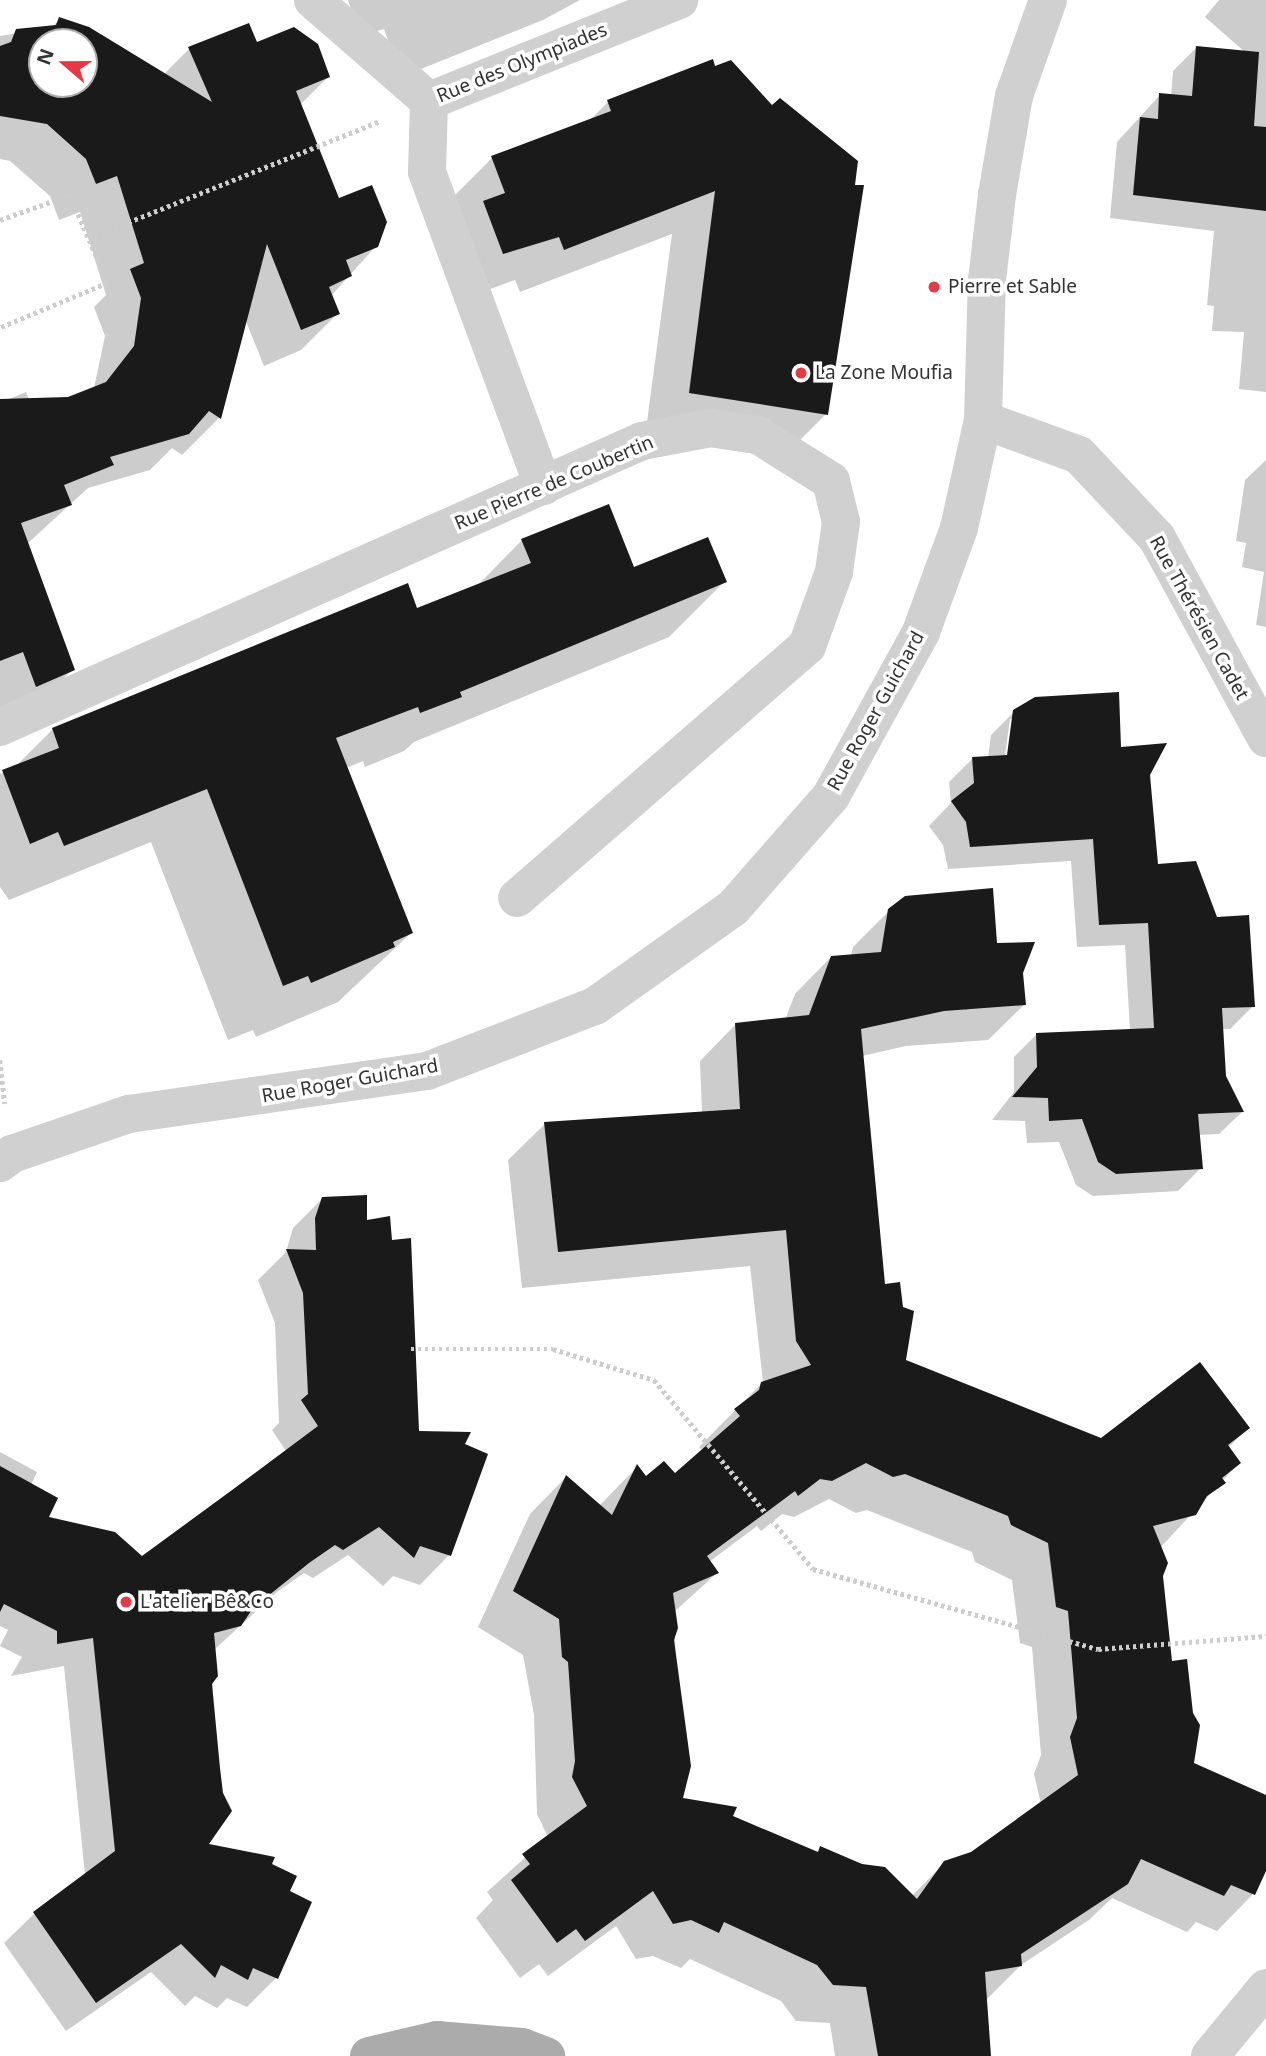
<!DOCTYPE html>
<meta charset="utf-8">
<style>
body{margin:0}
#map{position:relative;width:1266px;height:2056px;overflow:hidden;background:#fff;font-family:"Noto Sans",sans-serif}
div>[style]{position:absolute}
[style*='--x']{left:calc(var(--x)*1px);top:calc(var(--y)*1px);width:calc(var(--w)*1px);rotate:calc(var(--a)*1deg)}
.shadow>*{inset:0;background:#0003}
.building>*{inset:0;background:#1a1a1a}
.path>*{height:4.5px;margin-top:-2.25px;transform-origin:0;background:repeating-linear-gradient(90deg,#cdcdcd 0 3.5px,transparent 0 7px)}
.minor>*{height:38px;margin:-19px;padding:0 19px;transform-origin:19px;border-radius:19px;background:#d0d0d0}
.major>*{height:38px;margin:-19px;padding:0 19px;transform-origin:19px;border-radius:19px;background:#ababab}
.dots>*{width:19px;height:19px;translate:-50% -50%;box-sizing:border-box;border:4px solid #fff;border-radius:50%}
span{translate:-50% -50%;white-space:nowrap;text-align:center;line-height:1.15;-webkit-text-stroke:7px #fff;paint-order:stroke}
.street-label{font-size:19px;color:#333}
.poi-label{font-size:19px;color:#333}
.left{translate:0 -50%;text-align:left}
.north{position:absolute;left:28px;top:28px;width:70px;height:70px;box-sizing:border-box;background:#fff;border:2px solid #adadad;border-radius:50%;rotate:290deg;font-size:19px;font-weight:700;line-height:28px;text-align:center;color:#333}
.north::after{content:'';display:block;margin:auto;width:24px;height:32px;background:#e63946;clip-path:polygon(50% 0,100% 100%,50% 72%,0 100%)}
</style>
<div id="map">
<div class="shadow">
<i style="clip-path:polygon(348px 0,580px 0,543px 20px,401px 77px,384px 29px,360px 36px)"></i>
<i style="clip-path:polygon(1219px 0,1266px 0,1266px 392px,1239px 389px,1244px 332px,1212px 331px,1214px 306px,1207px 305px,1214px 231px,1110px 218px,1117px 142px,1160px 95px,1171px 96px,1173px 71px,1196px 48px,1246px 53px,1205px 17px)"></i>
<i style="clip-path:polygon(evenodd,60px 19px,163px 75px,189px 49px,256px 44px,328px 77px,300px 105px,338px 200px,376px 246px,331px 296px,338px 313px,301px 350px,264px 366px,245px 319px,219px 418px,182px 455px,172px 448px,150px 470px,88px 488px,27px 544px,73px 669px,36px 706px,0 722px,0 403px,26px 392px,29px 400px,68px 399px,94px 388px,105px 336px,94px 307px,106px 295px,80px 212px,59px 220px,50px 196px,10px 161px,0 159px,0 36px,52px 27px,60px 19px,42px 42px,84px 42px,84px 84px,42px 84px,42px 42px)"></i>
<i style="clip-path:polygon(714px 69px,772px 108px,853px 186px,826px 414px,782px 458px,645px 437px,672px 234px,520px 292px,515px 280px,485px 291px,448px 202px,492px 158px,589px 121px,608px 102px)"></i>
<i style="clip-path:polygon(1266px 460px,1266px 627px,1256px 625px,1264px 572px,1242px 567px,1246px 543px,1236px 541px,1245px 480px)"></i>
<i style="clip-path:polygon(522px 540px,633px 569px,724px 582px,669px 637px,414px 742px,404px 751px,365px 767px,363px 761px,346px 768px,411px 933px,338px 1002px,256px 1037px,253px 1030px,228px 1040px,151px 842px,9px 900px,0 887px,0 774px,15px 767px,53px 729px,407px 585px,416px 610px,476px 587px)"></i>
<i style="clip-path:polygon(evenodd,1014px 712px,1119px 749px,1148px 774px,1156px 866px,1216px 919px,1253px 1006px,1230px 1029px,1222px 1029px,1224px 1076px,1242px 1112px,1219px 1134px,1199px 1135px,1201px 1168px,1178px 1191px,1093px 1196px,1076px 1185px,1059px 1142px,1027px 1143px,1025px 1121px,992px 1120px,1014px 1092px,1014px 1057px,1037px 1034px,1130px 1030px,1125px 945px,1077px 947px,1071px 861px,948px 869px,943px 845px,929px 826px,951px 803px,949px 782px,972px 759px,988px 758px,991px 735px,1014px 712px,1010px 719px,1014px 719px,1007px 763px,1004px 763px,1010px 719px)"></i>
<i style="clip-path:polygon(evenodd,890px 910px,995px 945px,1022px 973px,1025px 1004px,988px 1040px,906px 1046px,862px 1056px,883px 1285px,904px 1361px,1102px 1440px,1248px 1428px,1228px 1448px,1239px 1463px,1160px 1548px,1170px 1662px,1192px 1764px,1266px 1797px,1266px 1867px,1253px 1894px,1217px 1931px,1196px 1922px,1187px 1932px,1112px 1898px,1089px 1920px,1021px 1965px,985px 2001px,989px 2056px,835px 2056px,830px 2023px,796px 2021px,781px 2001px,690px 1959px,681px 1968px,653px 1956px,636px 1959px,616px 1926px,548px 1976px,539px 1964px,520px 1978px,476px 1918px,493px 1900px,487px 1892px,548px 1837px,537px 1814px,534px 1715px,523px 1655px,478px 1627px,530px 1514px,566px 1477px,599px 1506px,637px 1467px,646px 1479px,675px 1475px,703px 1451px,699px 1447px,763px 1382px,750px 1266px,522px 1288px,508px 1160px,545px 1124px,702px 1113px,700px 1061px,736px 1024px,785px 1020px,795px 994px,831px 957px,851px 956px,853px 947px,890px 910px,829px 1499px,856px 1513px,867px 1510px,972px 1552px,975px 1562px,1012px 1580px,1020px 1643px,1032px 1647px,1041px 1755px,1034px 1774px,1041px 1804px,972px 1854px,945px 1862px,912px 1896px,821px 1848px,816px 1853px,681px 1800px,674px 1612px,717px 1573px,709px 1562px,757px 1526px,761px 1531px,782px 1514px,794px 1517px,829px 1499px)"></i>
<i style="clip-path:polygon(323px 1198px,365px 1222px,418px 1433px,463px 1445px,449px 1555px,420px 1585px,393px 1576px,383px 1586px,348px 1555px,313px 1578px,304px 1573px,277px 1592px,214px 1650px,206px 1845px,269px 1865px,288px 1892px,276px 1978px,247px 2007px,227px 1998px,217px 2008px,195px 1996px,185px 2006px,151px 1972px,66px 2031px,4px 1943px,34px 1914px,85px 1875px,64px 1666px,11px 1676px,22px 1657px,0 1646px,8px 1630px,0 1626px,0 1452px,37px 1472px,31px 1485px,46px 1518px,142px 1558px,286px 1451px,272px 1430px,279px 1423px,275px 1323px,258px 1280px,286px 1252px,293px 1228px)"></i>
</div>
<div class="building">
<i style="clip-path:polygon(evenodd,59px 17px,89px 27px,212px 102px,188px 47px,249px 23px,257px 42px,294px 27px,318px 44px,330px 77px,296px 91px,339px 198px,372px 185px,387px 222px,378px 247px,346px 260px,352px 276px,329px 287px,340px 314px,301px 330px,267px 244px,221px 419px,209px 411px,189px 434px,110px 457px,114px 465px,64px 485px,72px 505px,21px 523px,75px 670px,36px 687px,23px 652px,0 661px,0 399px,68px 397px,106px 382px,134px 346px,141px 298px,130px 269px,144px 263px,117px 176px,96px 184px,86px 159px,47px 124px,0 116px,0 46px,11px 42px,16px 29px,56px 25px,59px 17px,42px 42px,84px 42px,84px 84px,42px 84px,42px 42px)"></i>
<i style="clip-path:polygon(1196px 46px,1259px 52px,1254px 126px,1266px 127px,1266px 211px,1133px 195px,1140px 117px,1158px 119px,1159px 93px,1192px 96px)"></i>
<i style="clip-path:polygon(713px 59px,715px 66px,731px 60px,772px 105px,780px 98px,858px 161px,855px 185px,864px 185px,828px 415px,689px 393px,715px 191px,564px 250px,559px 237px,503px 254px,483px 201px,505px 193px,491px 156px,611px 111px,607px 100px)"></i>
<i style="clip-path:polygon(609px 504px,634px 567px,708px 537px,727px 582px,460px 692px,462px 697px,420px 713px,418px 707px,336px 738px,413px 933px,393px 942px,395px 947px,311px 983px,308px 976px,283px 986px,207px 789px,64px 846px,58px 832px,30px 844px,2px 770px,59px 748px,52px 728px,408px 583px,417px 608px,531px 563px,521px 539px)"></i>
<i style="clip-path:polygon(1119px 692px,1121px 747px,1167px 743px,1150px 775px,1158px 864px,1196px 861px,1217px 917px,1249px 915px,1255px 1007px,1222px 1008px,1226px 1076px,1244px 1112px,1198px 1114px,1203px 1169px,1116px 1174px,1098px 1162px,1082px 1119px,1049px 1121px,1048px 1098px,1012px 1097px,1037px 1067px,1036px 1033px,1154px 1028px,1148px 923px,1099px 925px,1093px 839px,970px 847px,966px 822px,951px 801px,974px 783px,972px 757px,1007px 755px,1013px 710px,1035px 697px)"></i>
<i style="clip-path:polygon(evenodd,993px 888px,997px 943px,1035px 942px,1023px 973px,1026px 1005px,944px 1011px,861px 1029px,885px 1284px,900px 1282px,903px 1307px,914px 1311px,906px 1360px,1101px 1438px,1200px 1362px,1250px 1428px,1228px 1445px,1241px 1463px,1222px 1478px,1226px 1483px,1207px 1496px,1196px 1515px,1153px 1526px,1168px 1563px,1163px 1576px,1172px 1661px,1187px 1659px,1193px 1713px,1200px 1725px,1194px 1763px,1266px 1795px,1266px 1871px,1255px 1895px,1231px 1885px,1224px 1896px,1141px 1859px,1128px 1884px,1021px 1954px,1022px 1966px,985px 1972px,991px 2056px,878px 2056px,866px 1987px,833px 1985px,817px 1965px,724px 1922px,719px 1933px,691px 1920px,673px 1924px,653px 1891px,585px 1941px,576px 1929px,557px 1943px,511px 1880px,530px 1864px,522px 1854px,587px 1806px,572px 1777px,575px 1761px,568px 1662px,562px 1657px,559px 1619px,513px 1591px,566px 1475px,612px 1515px,637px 1464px,646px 1476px,664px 1461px,675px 1473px,740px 1416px,734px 1409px,759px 1390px,761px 1382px,811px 1365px,796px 1341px,786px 1230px,558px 1252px,544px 1122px,740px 1109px,735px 1023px,809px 1015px,831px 956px,881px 952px,888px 909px,905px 896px,993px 888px,866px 1463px,893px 1477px,905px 1474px,1008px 1516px,1011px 1525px,1048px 1543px,1056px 1607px,1068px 1611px,1077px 1718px,1070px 1737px,1078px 1775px,971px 1852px,944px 1861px,917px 1899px,885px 1867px,862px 1864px,820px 1846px,818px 1852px,733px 1816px,737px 1807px,683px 1798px,691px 1766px,674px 1640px,678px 1628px,673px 1593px,719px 1573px,707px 1556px,795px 1491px,798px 1496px,820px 1479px,832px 1481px,866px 1463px)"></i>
<i style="clip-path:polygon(367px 1195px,367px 1220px,390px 1216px,392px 1240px,411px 1238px,419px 1431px,471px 1432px,465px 1444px,488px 1454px,451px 1556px,420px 1546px,414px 1558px,379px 1527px,343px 1550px,335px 1545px,309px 1563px,253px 1608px,241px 1626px,214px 1633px,218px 1676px,212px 1684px,220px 1768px,223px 1793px,232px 1811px,209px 1844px,275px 1857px,272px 1864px,297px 1876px,290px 1891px,312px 1902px,278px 1979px,253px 1968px,248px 1980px,221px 1965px,215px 1978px,181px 1944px,96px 2003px,33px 1912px,115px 1851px,93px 1638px,57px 1644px,57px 1631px,4px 1604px,0 1612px,0 1466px,58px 1498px,49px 1517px,115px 1532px,142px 1556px,228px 1493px,318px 1426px,301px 1400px,308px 1394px,303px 1293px,286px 1249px,316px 1250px,315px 1218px,322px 1197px)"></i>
</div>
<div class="path">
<i style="--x:0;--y:220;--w:74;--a:-19.7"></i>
<i style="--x:70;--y:195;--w:96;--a:66.6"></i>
<i style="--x:108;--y:283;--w:117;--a:157.4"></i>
<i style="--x:89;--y:238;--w:314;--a:-21.9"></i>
<i style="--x:0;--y:1060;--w:44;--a:83.5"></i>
<i style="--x:411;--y:1349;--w:142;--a:0"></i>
<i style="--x:553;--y:1349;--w:106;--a:17.1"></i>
<i style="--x:654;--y:1380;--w:247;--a:49.9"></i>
<i style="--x:813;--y:1569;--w:296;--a:15.7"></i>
<i style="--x:1098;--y:1649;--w:169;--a:-4.4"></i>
</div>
<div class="minor">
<i style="--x:313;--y:0;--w:154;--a:41"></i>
<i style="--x:429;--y:101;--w:270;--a:-22"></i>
<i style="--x:429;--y:101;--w:71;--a:91.6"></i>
<i style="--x:427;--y:172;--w:335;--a:69.7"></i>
<i style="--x:983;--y:420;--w:102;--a:20"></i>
<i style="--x:1079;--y:455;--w:114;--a:46.8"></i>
<i style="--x:1157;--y:538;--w:228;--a:61.4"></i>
<i style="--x:0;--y:727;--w:703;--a:-24.01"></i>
<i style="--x:642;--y:441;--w:70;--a:-10.7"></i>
<i style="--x:711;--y:428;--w:48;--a:8.5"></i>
<i style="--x:758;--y:435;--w:86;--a:32.2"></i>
<i style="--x:831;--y:481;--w:42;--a:76.3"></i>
<i style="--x:841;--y:522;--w:50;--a:98"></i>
<i style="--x:834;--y:572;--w:79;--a:110"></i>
<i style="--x:807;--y:646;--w:384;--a:139"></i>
<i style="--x:0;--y:1163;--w:15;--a:-37"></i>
<i style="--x:12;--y:1154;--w:124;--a:-18.9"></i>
<i style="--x:129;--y:1114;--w:301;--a:-8.2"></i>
<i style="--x:427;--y:1071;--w:180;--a:-21.2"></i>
<i style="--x:595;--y:1006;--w:169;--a:-35.4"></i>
<i style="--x:733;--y:908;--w:149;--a:-48.8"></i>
<i style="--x:831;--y:796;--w:187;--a:-61.2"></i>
<i style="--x:921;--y:632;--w:111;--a:-69.9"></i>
<i style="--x:959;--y:528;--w:111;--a:-77.5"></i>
<i style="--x:983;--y:420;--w:140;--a:-88.4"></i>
<i style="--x:987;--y:280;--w:86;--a:-83.3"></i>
<i style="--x:997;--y:195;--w:100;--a:-80.3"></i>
<i style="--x:1014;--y:96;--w:102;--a:-70.5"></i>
<i style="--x:1210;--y:2056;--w:88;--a:-50.5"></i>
</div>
<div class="major">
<i style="--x:369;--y:2056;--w:70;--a:-13.2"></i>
<i style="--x:437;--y:2040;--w:85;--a:4.7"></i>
<i style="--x:522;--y:2047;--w:26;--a:21"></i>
</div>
<div class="dots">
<i style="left:934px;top:287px;background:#e63946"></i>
<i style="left:801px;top:373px;background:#e63946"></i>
<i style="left:126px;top:1602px;background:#e63946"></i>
</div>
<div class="street-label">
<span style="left:522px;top:63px;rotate:-22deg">Rue des Olympiades</span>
<span style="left:554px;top:483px;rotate:-23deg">Rue Pierre de Coubertin</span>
<span style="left:1199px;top:618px;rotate:61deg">Rue Thérésien Cadet</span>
<span style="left:876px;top:711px;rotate:-61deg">Rue Roger Guichard</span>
<span style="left:350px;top:1081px;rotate:-10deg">Rue Roger Guichard</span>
</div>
<div class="poi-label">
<span class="left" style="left:948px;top:287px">Pierre et Sable</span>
<span class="left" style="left:815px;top:373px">La Zone Moufia</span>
<span class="left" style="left:140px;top:1602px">L'atelier Bê&amp;Co</span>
</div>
<div class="north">N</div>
</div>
